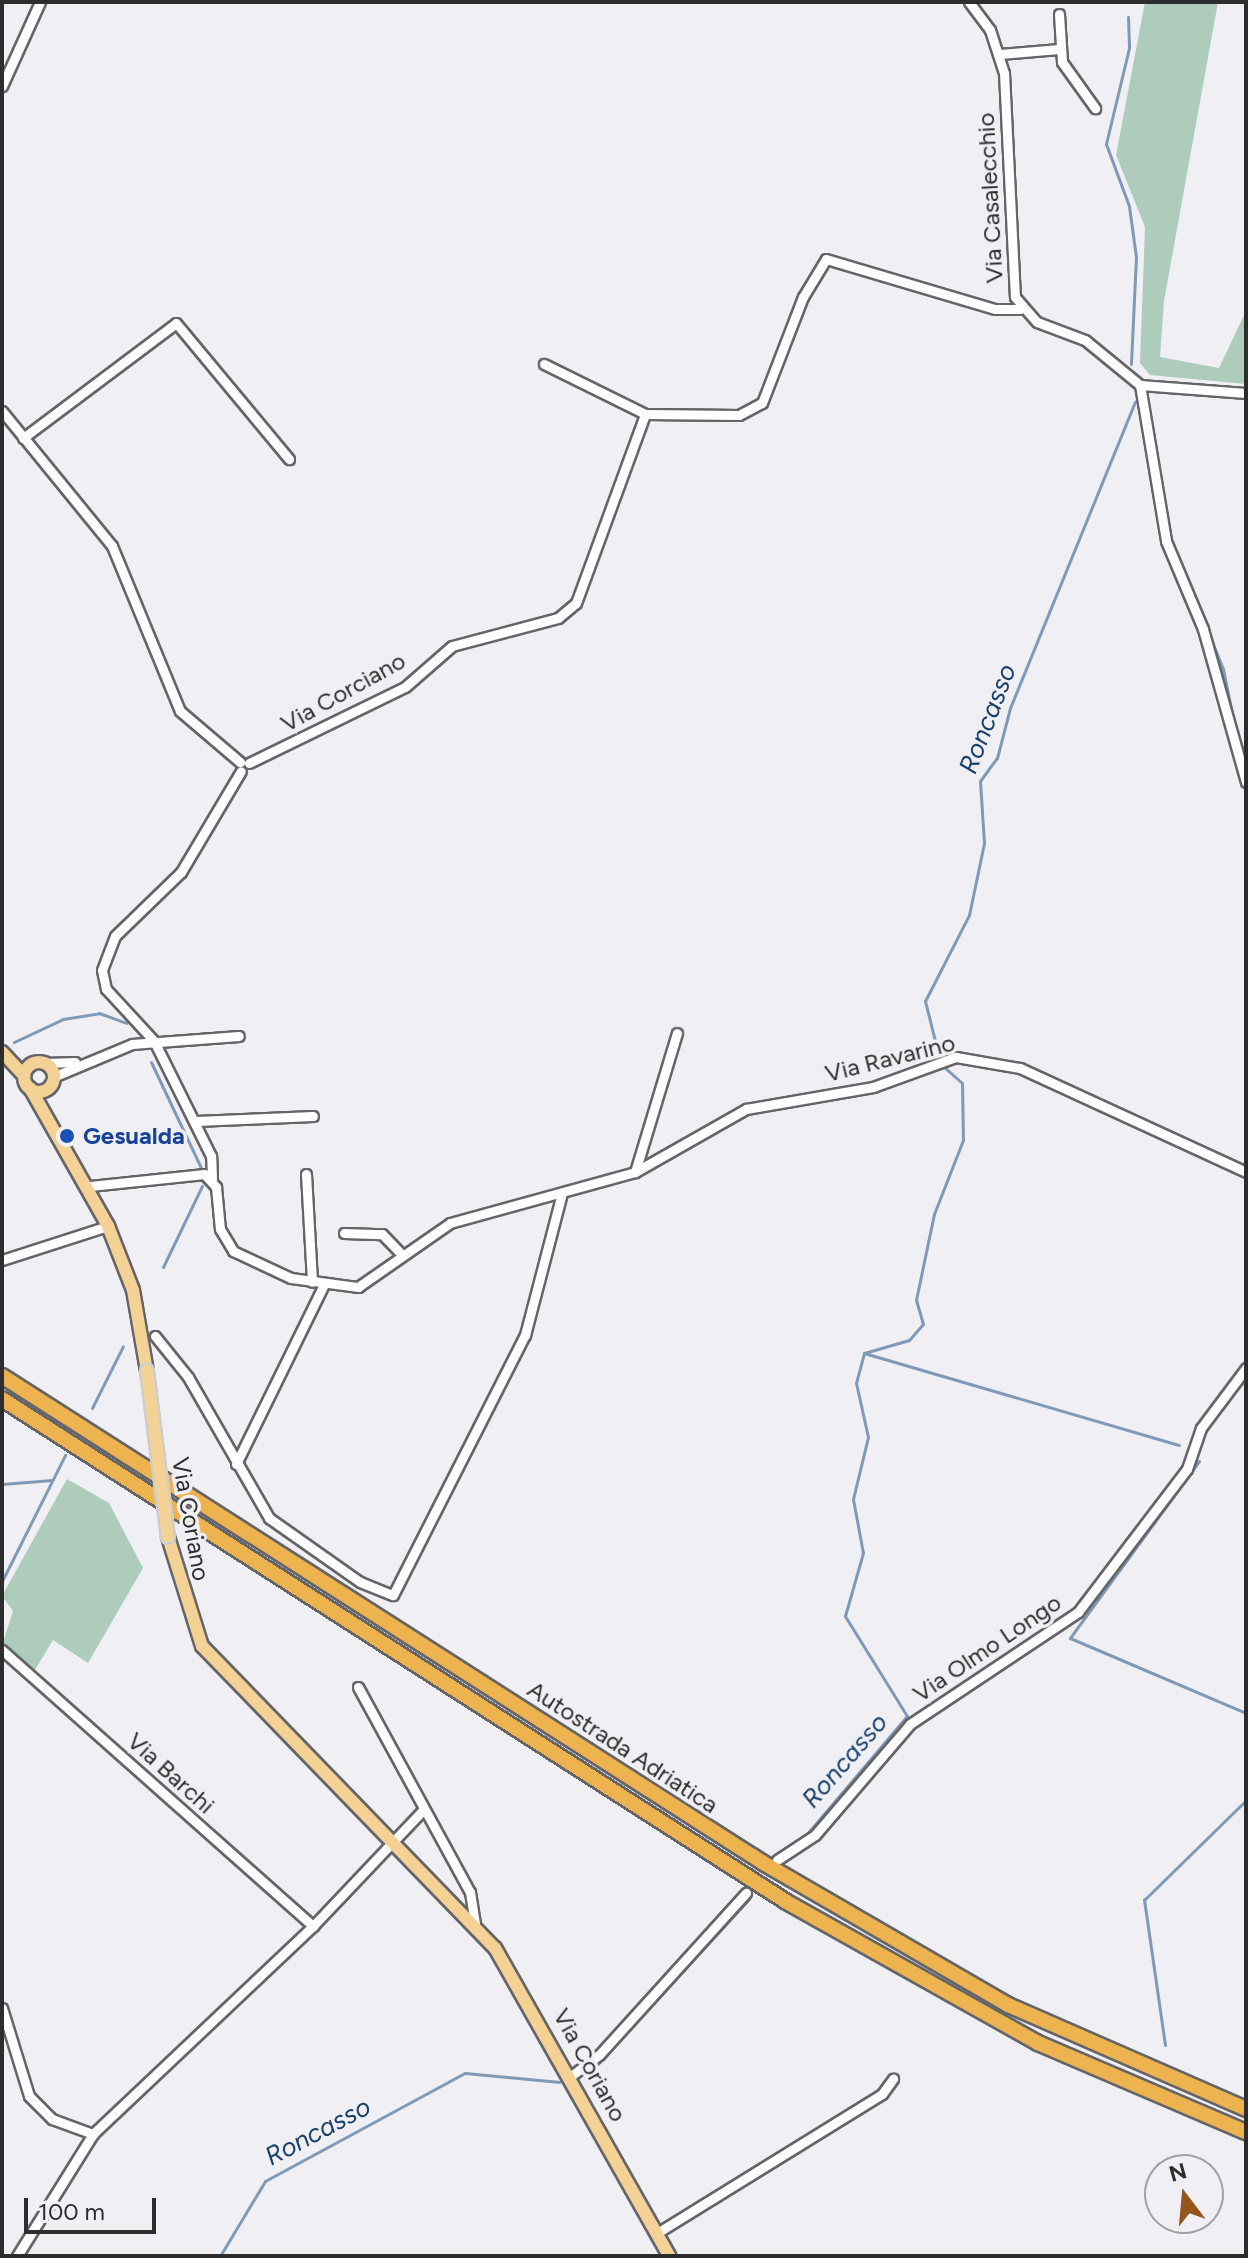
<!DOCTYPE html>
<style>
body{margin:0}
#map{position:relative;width:1248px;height:2258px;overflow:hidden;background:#efeff4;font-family:Figtree,sans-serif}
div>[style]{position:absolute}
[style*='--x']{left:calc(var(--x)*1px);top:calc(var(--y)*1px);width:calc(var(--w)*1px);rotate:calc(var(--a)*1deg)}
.green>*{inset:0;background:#aeccbb}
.stream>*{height:3px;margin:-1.5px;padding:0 1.5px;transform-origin:1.5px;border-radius:1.5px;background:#7f9ab8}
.roads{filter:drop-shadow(2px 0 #656569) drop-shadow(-2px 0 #656569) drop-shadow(0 2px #656569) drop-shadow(0 -2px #656569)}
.minor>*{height:9px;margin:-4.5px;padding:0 4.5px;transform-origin:4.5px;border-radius:4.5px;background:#fff}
.major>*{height:12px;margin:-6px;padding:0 6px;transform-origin:6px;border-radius:6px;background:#f4d195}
.major>.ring{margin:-6px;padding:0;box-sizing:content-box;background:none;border:12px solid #f4d195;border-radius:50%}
.highway>*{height:14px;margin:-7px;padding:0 7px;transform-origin:7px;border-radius:7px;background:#edb34f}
.bridges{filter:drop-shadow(2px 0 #cdcdcd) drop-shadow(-2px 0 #cdcdcd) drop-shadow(0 2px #cdcdcd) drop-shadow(0 -2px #cdcdcd)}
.major-bridge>*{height:12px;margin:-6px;padding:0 6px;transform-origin:6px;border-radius:6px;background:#f4d195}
.dots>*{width:22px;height:22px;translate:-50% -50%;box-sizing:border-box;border:4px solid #efeff4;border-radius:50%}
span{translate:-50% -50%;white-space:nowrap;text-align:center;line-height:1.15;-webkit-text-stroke:7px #efeff4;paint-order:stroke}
.street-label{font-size:24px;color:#2d2d2e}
.transit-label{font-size:24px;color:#164399;font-weight:700}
.left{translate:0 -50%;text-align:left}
.water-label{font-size:26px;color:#1a416a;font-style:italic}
.frame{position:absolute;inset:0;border:4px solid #2d2d2e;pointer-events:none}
.north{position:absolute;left:1144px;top:2154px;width:80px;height:80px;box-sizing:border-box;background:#efeff4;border:2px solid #a1a1a5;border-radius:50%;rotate:344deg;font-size:22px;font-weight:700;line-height:32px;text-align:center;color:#2d2d2e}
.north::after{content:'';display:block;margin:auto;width:28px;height:36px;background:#94561b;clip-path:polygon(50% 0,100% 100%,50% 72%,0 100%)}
.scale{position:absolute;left:24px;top:2198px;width:132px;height:36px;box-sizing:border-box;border:4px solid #2d2d2e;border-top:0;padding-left:10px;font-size:24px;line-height:28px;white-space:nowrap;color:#2d2d2e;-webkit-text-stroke:6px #efeff4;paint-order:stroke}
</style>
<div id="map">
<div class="green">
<i style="clip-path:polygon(1145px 2px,1218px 2px,1164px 301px,1160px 357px,1219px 368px,1246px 311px,1246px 384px,1150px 375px,1140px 363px,1145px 227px,1116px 155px)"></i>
<i style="clip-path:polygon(67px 1479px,109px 1503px,143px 1568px,88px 1663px,53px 1640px,33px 1673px,2px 1646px,13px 1611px,2px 1596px)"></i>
</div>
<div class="stream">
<i style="--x:1128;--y:17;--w:31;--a:88"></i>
<i style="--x:1129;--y:48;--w:99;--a:103.5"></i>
<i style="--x:1106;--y:144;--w:66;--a:69.6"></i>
<i style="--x:1129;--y:206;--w:51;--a:82.2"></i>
<i style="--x:1136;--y:257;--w:107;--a:92.7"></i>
<i style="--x:1194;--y:597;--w:78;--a:68.1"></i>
<i style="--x:1223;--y:669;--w:55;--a:78.5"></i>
<i style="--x:14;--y:1042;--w:54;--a:-25.1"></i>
<i style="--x:63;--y:1019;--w:36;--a:-9"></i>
<i style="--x:99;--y:1013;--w:29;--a:20"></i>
<i style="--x:938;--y:1053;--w:54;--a:-104"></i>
<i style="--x:925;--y:1001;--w:97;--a:-62.9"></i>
<i style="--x:969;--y:915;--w:74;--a:-78.2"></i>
<i style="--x:984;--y:843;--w:62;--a:-93.7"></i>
<i style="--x:980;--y:781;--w:29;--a:-54"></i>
<i style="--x:997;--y:758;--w:52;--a:-75.4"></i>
<i style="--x:1010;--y:708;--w:331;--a:-67.8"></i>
<i style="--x:151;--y:1062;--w:117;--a:64.7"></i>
<i style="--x:163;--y:1267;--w:90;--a:-64.3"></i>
<i style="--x:864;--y:1353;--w:328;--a:16.3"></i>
<i style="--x:92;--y:1408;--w:69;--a:-63.4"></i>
<i style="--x:1199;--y:1461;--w:219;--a:126.1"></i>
<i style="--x:1070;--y:1638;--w:191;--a:23.1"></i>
<i style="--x:2;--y:1484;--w:50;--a:-4.6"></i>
<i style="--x:2;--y:1581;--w:141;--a:-63.4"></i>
<i style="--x:806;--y:1835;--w:156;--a:-49.7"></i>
<i style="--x:907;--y:1716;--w:118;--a:-121.8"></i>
<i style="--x:845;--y:1616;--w:66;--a:-74.1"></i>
<i style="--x:863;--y:1553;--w:55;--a:-100.5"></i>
<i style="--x:853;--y:1499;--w:64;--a:-76.4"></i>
<i style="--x:868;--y:1437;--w:55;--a:-102.5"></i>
<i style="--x:856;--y:1383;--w:31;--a:-75"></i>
<i style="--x:864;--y:1353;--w:47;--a:-16.1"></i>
<i style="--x:909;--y:1340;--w:21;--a:-49"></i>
<i style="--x:923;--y:1324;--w:25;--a:-106"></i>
<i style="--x:916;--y:1300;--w:88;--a:-78.2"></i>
<i style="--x:934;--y:1214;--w:79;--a:-68.6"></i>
<i style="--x:963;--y:1140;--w:57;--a:-91"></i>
<i style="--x:962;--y:1083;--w:25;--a:-138"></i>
<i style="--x:1165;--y:2045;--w:147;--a:-98.2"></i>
<i style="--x:1144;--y:1900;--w:143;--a:-44.4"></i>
<i style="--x:585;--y:2078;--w:243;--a:-47.5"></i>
<i style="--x:220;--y:2256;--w:87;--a:-59"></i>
<i style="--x:265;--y:2181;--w:227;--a:-28.4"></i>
<i style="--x:465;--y:2073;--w:95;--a:5.4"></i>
</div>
<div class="roads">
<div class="minor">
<i style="--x:969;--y:2;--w:35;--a:53"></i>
<i style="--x:990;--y:30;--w:45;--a:72"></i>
<i style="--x:1004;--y:73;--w:224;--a:87.2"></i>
<i style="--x:1015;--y:297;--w:33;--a:49"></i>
<i style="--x:1037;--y:322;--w:51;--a:20.6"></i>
<i style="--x:1085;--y:340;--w:71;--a:39.3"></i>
<i style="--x:1140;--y:385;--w:158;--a:80.5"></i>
<i style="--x:1166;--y:541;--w:95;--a:67.2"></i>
<i style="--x:1203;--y:629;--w:159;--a:74.3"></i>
<i style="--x:1059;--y:14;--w:48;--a:86.4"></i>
<i style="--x:1062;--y:62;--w:57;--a:54.3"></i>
<i style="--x:1000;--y:54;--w:59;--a:-4.8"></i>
<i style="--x:2;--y:86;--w:92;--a:-65.7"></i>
<i style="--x:544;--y:364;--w:113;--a:26.3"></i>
<i style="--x:1140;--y:385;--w:106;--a:4.3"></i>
<i style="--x:2;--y:411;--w:174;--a:50.8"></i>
<i style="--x:112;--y:546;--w:178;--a:67.6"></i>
<i style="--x:180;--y:711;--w:79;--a:40.4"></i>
<i style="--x:23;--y:438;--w:191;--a:-36.9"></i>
<i style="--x:176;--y:323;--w:177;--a:50.3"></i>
<i style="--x:249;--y:763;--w:174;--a:-26"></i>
<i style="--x:405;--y:687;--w:62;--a:-41.1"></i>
<i style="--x:452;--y:646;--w:110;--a:-14.8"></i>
<i style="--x:558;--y:618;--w:23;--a:-40"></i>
<i style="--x:576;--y:603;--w:201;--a:-69.9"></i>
<i style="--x:645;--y:414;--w:94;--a:0.6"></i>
<i style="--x:739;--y:415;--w:26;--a:-28"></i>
<i style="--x:762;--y:403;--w:114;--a:-68.9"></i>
<i style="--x:803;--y:297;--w:44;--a:-58.8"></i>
<i style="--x:826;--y:259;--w:176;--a:16.5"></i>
<i style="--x:995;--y:309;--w:25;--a:0"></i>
<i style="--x:44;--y:1063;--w:31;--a:-2"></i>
<i style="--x:53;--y:1077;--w:86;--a:-22.7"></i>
<i style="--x:132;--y:1044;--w:107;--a:-4.3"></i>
<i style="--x:196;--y:1121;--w:117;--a:-2.4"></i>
<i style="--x:635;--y:1172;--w:145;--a:-73.2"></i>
<i style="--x:306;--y:1174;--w:108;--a:86.8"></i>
<i style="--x:212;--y:1179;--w:23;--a:-92"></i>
<i style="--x:211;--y:1156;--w:128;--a:-116.4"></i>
<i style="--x:154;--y:1041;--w:71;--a:-132.7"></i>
<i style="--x:106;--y:989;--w:19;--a:-102"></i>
<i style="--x:102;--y:970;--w:36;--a:-69"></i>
<i style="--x:115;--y:936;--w:92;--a:-44.1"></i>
<i style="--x:181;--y:872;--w:117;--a:-59.3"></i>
<i style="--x:90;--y:1186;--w:115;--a:-6"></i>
<i style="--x:204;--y:1174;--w:18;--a:47"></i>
<i style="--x:216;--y:1187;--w:42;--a:84.6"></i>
<i style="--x:220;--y:1229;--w:26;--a:59"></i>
<i style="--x:233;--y:1251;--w:64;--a:25"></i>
<i style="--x:291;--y:1278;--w:68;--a:7.7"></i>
<i style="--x:358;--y:1287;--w:112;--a:-34.8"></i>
<i style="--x:450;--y:1223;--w:192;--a:-15.4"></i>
<i style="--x:635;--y:1172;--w:128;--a:-29.6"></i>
<i style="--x:746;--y:1109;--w:129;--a:-9.8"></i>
<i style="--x:873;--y:1087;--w:88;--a:-19.9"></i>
<i style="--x:956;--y:1057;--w:65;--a:9.8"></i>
<i style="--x:1020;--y:1068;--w:249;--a:24.7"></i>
<i style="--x:344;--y:1233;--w:38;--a:2"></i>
<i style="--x:382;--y:1234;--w:29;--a:46"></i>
<i style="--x:2;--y:1260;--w:111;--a:-17.8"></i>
<i style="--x:155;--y:1336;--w:53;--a:51.2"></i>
<i style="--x:188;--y:1377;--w:163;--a:60.1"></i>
<i style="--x:269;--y:1518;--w:111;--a:35.1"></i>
<i style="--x:360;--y:1582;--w:35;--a:22"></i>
<i style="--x:393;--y:1595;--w:292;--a:-63.1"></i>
<i style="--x:525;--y:1335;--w:143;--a:-75.4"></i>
<i style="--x:236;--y:1464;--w:200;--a:-63.9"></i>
<i style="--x:2;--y:1650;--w:416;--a:41.6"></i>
<i style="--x:358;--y:1687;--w:234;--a:61.4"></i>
<i style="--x:470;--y:1892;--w:32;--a:81"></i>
<i style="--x:777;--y:1860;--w:45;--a:-33.3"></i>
<i style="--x:815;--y:1835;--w:146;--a:-49.4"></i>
<i style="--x:910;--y:1724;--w:202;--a:-33.7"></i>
<i style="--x:1078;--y:1612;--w:180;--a:-52.7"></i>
<i style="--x:1187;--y:1469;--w:43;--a:-71.1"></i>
<i style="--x:1201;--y:1428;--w:75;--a:-53.1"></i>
<i style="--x:2;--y:2008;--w:92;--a:72.9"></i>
<i style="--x:29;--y:2096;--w:33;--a:45"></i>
<i style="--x:52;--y:2119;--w:44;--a:20.1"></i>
<i style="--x:571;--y:2076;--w:35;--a:-37"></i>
<i style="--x:599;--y:2055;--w:219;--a:-47.8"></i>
<i style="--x:657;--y:2233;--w:264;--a:-31.7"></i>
<i style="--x:882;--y:2094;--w:19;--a:-54"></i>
<i style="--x:17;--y:2256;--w:144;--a:-58.1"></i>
<i style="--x:93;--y:2134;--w:303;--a:-43.4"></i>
<i style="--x:313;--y:1926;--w:161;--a:-46.5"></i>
</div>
<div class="major">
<i style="--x:2;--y:1052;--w:33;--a:47"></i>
<i class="ring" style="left:24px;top:1062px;width:18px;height:18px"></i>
<i style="--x:30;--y:1088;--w:159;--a:60.5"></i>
<i style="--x:108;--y:1226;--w:69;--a:68.7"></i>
<i style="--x:133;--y:1290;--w:82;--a:80.2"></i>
<i style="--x:168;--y:1537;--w:114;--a:72.7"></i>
<i style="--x:202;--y:1646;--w:421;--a:45.9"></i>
<i style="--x:495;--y:1948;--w:354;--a:60.5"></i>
</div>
<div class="highway">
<i style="--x:2;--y:1376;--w:906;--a:32.6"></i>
<i style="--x:765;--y:1864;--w:281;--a:30.1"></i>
<i style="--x:1008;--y:2005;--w:260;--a:23.6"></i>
<i style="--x:2;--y:1399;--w:930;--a:32.66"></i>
<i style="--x:785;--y:1901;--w:290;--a:29.3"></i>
<i style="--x:1038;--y:2043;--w:226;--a:23.2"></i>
</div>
</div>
<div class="bridges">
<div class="major-bridge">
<i style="--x:147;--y:1371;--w:167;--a:82.8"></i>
</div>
</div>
<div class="dots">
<i style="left:67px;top:1136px;background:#1a4fb4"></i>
</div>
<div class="street-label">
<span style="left:990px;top:198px;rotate:-93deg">Via Casalecchio</span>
<span style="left:343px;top:692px;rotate:-29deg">Via Corciano</span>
<span style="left:890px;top:1058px;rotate:-14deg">Via Ravarino</span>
<span style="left:191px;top:1519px;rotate:80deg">Via Coriano</span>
<span style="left:987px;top:1648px;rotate:-34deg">Via Olmo Longo</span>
<span style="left:623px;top:1747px;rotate:33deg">Autostrada Adriatica</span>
<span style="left:171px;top:1773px;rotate:42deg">Via Barchi</span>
<span style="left:590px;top:2065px;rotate:61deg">Via Coriano</span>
</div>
<div class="transit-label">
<span class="left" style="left:83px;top:1136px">Gesualda</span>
</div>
<div class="water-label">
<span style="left:988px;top:719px;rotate:-69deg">Roncasso</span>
<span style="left:845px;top:1761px;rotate:-49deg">Roncasso</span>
<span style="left:318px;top:2132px;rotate:-28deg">Roncasso</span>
</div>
<div class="frame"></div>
<div class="north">N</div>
<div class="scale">100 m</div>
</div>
